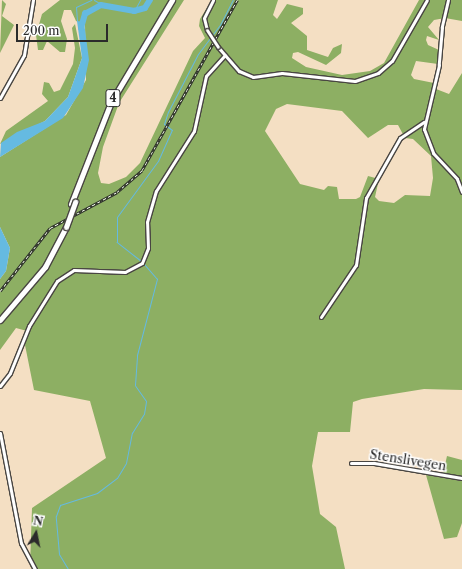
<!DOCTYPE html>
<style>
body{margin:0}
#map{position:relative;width:462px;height:569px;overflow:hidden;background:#f4dfc3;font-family:"Libre Caslon Text",serif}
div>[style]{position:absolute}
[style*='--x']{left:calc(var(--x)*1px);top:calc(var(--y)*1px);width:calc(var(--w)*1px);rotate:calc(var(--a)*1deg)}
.forest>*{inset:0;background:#8daf63}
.water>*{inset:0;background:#65bae1}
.stream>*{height:1px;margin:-0.5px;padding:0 0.5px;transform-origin:0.5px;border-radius:0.5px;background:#65bae1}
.river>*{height:5.5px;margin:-2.75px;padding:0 2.75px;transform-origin:2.75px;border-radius:2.75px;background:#65bae1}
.roads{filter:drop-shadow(1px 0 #494642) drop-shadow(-1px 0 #494642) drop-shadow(0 1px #494642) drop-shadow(0 -1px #494642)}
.street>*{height:3px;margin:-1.5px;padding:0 1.5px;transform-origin:1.5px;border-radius:1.5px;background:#fff}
.highway>*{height:5px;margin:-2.5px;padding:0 2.5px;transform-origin:2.5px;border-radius:2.5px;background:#fff}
.rail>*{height:2.5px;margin-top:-1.25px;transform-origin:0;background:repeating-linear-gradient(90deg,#fff 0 3px,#2b2b2b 0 6px);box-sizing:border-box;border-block:1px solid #2b2b2b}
.bridges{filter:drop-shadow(1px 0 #494642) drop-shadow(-1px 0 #494642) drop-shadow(0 1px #494642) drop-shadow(0 -1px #494642)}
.street-bridge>*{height:3px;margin:-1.5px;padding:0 1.5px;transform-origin:1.5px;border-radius:1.5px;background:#fff}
.highway-bridge>*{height:5px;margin:-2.5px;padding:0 2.5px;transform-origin:2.5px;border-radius:2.5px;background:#fff}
span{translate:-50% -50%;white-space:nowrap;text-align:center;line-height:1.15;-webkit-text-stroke:3px #fff;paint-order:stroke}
.shield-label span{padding:1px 3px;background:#fff;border:1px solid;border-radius:3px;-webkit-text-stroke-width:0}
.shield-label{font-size:12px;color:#2b2b2b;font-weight:700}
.street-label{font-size:13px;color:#2b2b2b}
.north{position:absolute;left:16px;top:513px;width:40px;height:40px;-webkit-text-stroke:3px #fff;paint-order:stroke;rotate:10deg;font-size:11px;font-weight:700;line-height:16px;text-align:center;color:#2b2b2b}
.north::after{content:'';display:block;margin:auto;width:14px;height:18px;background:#2b2b2b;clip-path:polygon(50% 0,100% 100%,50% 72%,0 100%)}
.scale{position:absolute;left:16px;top:24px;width:92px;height:18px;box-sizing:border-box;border:2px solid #2b2b2b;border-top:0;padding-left:5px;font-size:12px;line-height:14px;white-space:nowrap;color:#2b2b2b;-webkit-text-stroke:3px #fff;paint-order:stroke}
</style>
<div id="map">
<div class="forest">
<i style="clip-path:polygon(2px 0,6px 4px,2px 16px,14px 25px,0 53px)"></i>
<i style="clip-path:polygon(evenodd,60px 0,184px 0,119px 103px,103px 147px,98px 173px,101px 183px,109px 184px,126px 177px,140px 163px,193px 51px,205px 38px,199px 26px,200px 19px,212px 0,278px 0,273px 15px,277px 19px,287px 4px,303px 8px,303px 14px,291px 23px,307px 36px,307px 50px,328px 57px,333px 48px,342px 44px,341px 53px,326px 65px,298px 52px,293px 53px,292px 58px,306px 67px,342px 75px,370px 71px,384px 63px,419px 0,462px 0,462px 21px,445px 18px,434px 20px,428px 27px,439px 40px,427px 36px,426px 40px,428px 45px,439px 50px,438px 64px,416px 61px,411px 75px,414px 79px,434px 83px,436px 89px,449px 94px,462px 73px,462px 390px,424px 389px,362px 399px,353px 402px,350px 432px,318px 432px,312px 466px,320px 514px,336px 527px,345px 569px,32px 569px,30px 566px,32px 508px,106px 458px,90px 401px,34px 390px,25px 345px,27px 331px,16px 328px,0 350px,0 279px,6px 271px,10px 248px,0 227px,0 157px,66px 115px,86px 80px,85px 25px,76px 21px,71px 10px,64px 10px,61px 21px,67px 39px,65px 52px,60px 52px,47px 41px,43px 50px,38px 50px,36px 35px,42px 14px,60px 0,287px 104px,342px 111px,368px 138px,388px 125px,398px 125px,405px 138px,413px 139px,431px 156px,433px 178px,430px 196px,405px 195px,394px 203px,379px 201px,375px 197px,379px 179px,368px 176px,360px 197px,356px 199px,339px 199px,337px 187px,328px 186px,324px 190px,300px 184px,265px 131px,276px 109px,287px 104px)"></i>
<i style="clip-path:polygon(75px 24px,82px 58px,68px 97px,45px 121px,0 144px,6px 131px,48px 101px,42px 94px,44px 82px,49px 83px,54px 92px,60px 90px,73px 64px,75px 48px,72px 28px)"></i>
<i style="clip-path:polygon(447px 456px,462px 460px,462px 477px,443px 474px)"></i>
<i style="clip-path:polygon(426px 475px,462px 481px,462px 523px,457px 537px,444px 539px)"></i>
</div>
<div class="water">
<i style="clip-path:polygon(77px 21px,84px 22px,89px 60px,83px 88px,63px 118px,0 157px,1px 143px,17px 132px,45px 121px,68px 97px,82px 58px)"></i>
<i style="clip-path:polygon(0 227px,10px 248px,6px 271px,0 279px)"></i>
</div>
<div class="stream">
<i style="--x:94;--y:0;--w:10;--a:29"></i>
<i style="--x:134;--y:11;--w:13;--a:-61"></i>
<i style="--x:77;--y:21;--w:14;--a:-94"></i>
<i style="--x:76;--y:7;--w:17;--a:-25"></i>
<i style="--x:141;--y:261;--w:31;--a:-142"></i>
<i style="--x:117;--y:242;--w:25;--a:-90"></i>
<i style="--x:117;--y:217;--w:69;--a:-53.8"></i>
<i style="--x:158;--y:161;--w:34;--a:-66"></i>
<i style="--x:172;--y:130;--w:10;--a:-143"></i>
<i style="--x:164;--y:124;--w:13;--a:-72"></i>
<i style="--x:168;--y:112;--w:65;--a:-62.7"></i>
<i style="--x:198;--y:54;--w:36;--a:-53"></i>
<i style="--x:220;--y:25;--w:28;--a:-63"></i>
<i style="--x:68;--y:569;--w:17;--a:-121"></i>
<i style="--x:59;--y:554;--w:38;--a:-95"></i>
<i style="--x:56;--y:516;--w:12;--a:-70"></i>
<i style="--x:60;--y:505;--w:39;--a:-18"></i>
<i style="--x:97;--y:493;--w:25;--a:-37"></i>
<i style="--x:117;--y:478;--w:17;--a:-59"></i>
<i style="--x:126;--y:463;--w:31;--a:-79"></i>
<i style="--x:132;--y:433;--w:22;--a:-58"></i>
<i style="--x:144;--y:414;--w:13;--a:-81"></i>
<i style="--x:146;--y:401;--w:19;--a:-125"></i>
<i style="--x:135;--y:385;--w:30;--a:-86"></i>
<i style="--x:137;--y:355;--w:79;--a:-75.3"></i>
<i style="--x:157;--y:279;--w:21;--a:-131"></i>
</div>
<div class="river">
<i style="--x:81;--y:28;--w:15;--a:-74"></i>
<i style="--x:85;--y:14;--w:18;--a:-29"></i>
<i style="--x:101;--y:5;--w:34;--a:10"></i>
<i style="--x:134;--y:11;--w:11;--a:-15"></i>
<i style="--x:145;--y:8;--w:9;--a:-58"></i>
</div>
<div class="roads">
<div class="street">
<i style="--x:448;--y:0;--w:28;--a:103"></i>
<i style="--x:442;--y:27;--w:38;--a:95"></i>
<i style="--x:439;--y:65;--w:66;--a:103.2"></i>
<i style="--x:424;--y:129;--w:26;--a:69"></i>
<i style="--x:433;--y:153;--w:35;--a:47"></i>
<i style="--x:457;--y:179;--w:14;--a:69"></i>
<i style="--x:207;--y:30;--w:12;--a:-104"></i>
<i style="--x:204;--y:18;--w:20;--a:-63"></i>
<i style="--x:218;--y:47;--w:32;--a:49"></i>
<i style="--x:239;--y:71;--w:15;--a:23"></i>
<i style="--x:253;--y:77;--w:29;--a:-8"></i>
<i style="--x:282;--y:73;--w:73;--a:6.3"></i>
<i style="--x:355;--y:81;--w:24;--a:-19"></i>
<i style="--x:378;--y:73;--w:18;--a:-41"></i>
<i style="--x:392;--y:61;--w:70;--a:-60.2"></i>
<i style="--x:0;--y:98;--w:49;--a:-60.8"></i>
<i style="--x:24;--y:55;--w:56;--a:-80.7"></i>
<i style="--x:321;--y:317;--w:63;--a:-56.1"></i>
<i style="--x:356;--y:265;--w:68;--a:-81.5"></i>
<i style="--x:366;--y:198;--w:69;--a:-60.5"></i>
<i style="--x:400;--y:138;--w:29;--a:-34"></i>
<i style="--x:0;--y:386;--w:16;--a:-52"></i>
<i style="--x:10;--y:373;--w:51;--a:-68"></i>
<i style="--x:29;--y:326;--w:53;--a:-58.1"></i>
<i style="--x:57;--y:281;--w:20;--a:-33"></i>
<i style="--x:74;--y:270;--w:51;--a:2.2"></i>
<i style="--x:125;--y:272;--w:19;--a:-28"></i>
<i style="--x:142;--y:263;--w:16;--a:-68"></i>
<i style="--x:148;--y:248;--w:26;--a:-92"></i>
<i style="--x:147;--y:222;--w:32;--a:-74"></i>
<i style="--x:156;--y:191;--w:71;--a:-57.7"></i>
<i style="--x:194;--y:131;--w:56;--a:-77.7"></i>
<i style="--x:206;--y:76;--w:28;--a:-48"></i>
<i style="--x:0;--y:433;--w:112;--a:79.2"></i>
<i style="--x:21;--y:543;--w:30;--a:62"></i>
<i style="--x:351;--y:463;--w:23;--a:0"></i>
<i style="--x:374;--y:463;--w:89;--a:9.7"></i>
</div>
<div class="highway">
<i style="--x:71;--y:204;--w:110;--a:-68.6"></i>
<i style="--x:111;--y:102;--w:119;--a:-59.1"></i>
<i style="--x:0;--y:320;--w:70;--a:-49.7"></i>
<i style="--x:45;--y:267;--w:45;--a:-62.3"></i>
</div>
</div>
<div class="rail">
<i style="--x:0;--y:291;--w:80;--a:-51.6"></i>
<i style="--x:50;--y:228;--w:76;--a:-28.2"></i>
<i style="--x:117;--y:192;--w:33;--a:-41"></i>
<i style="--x:142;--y:170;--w:195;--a:-60.8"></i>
</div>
<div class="bridges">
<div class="street-bridge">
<i style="--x:207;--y:30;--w:20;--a:57"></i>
</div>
<div class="highway-bridge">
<i style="--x:66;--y:227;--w:27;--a:-70"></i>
</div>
</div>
<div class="shield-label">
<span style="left:113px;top:98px">4</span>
</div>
<div class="street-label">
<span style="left:408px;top:460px;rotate:9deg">Stenslivegen</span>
</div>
<div class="north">N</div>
<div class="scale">200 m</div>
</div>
